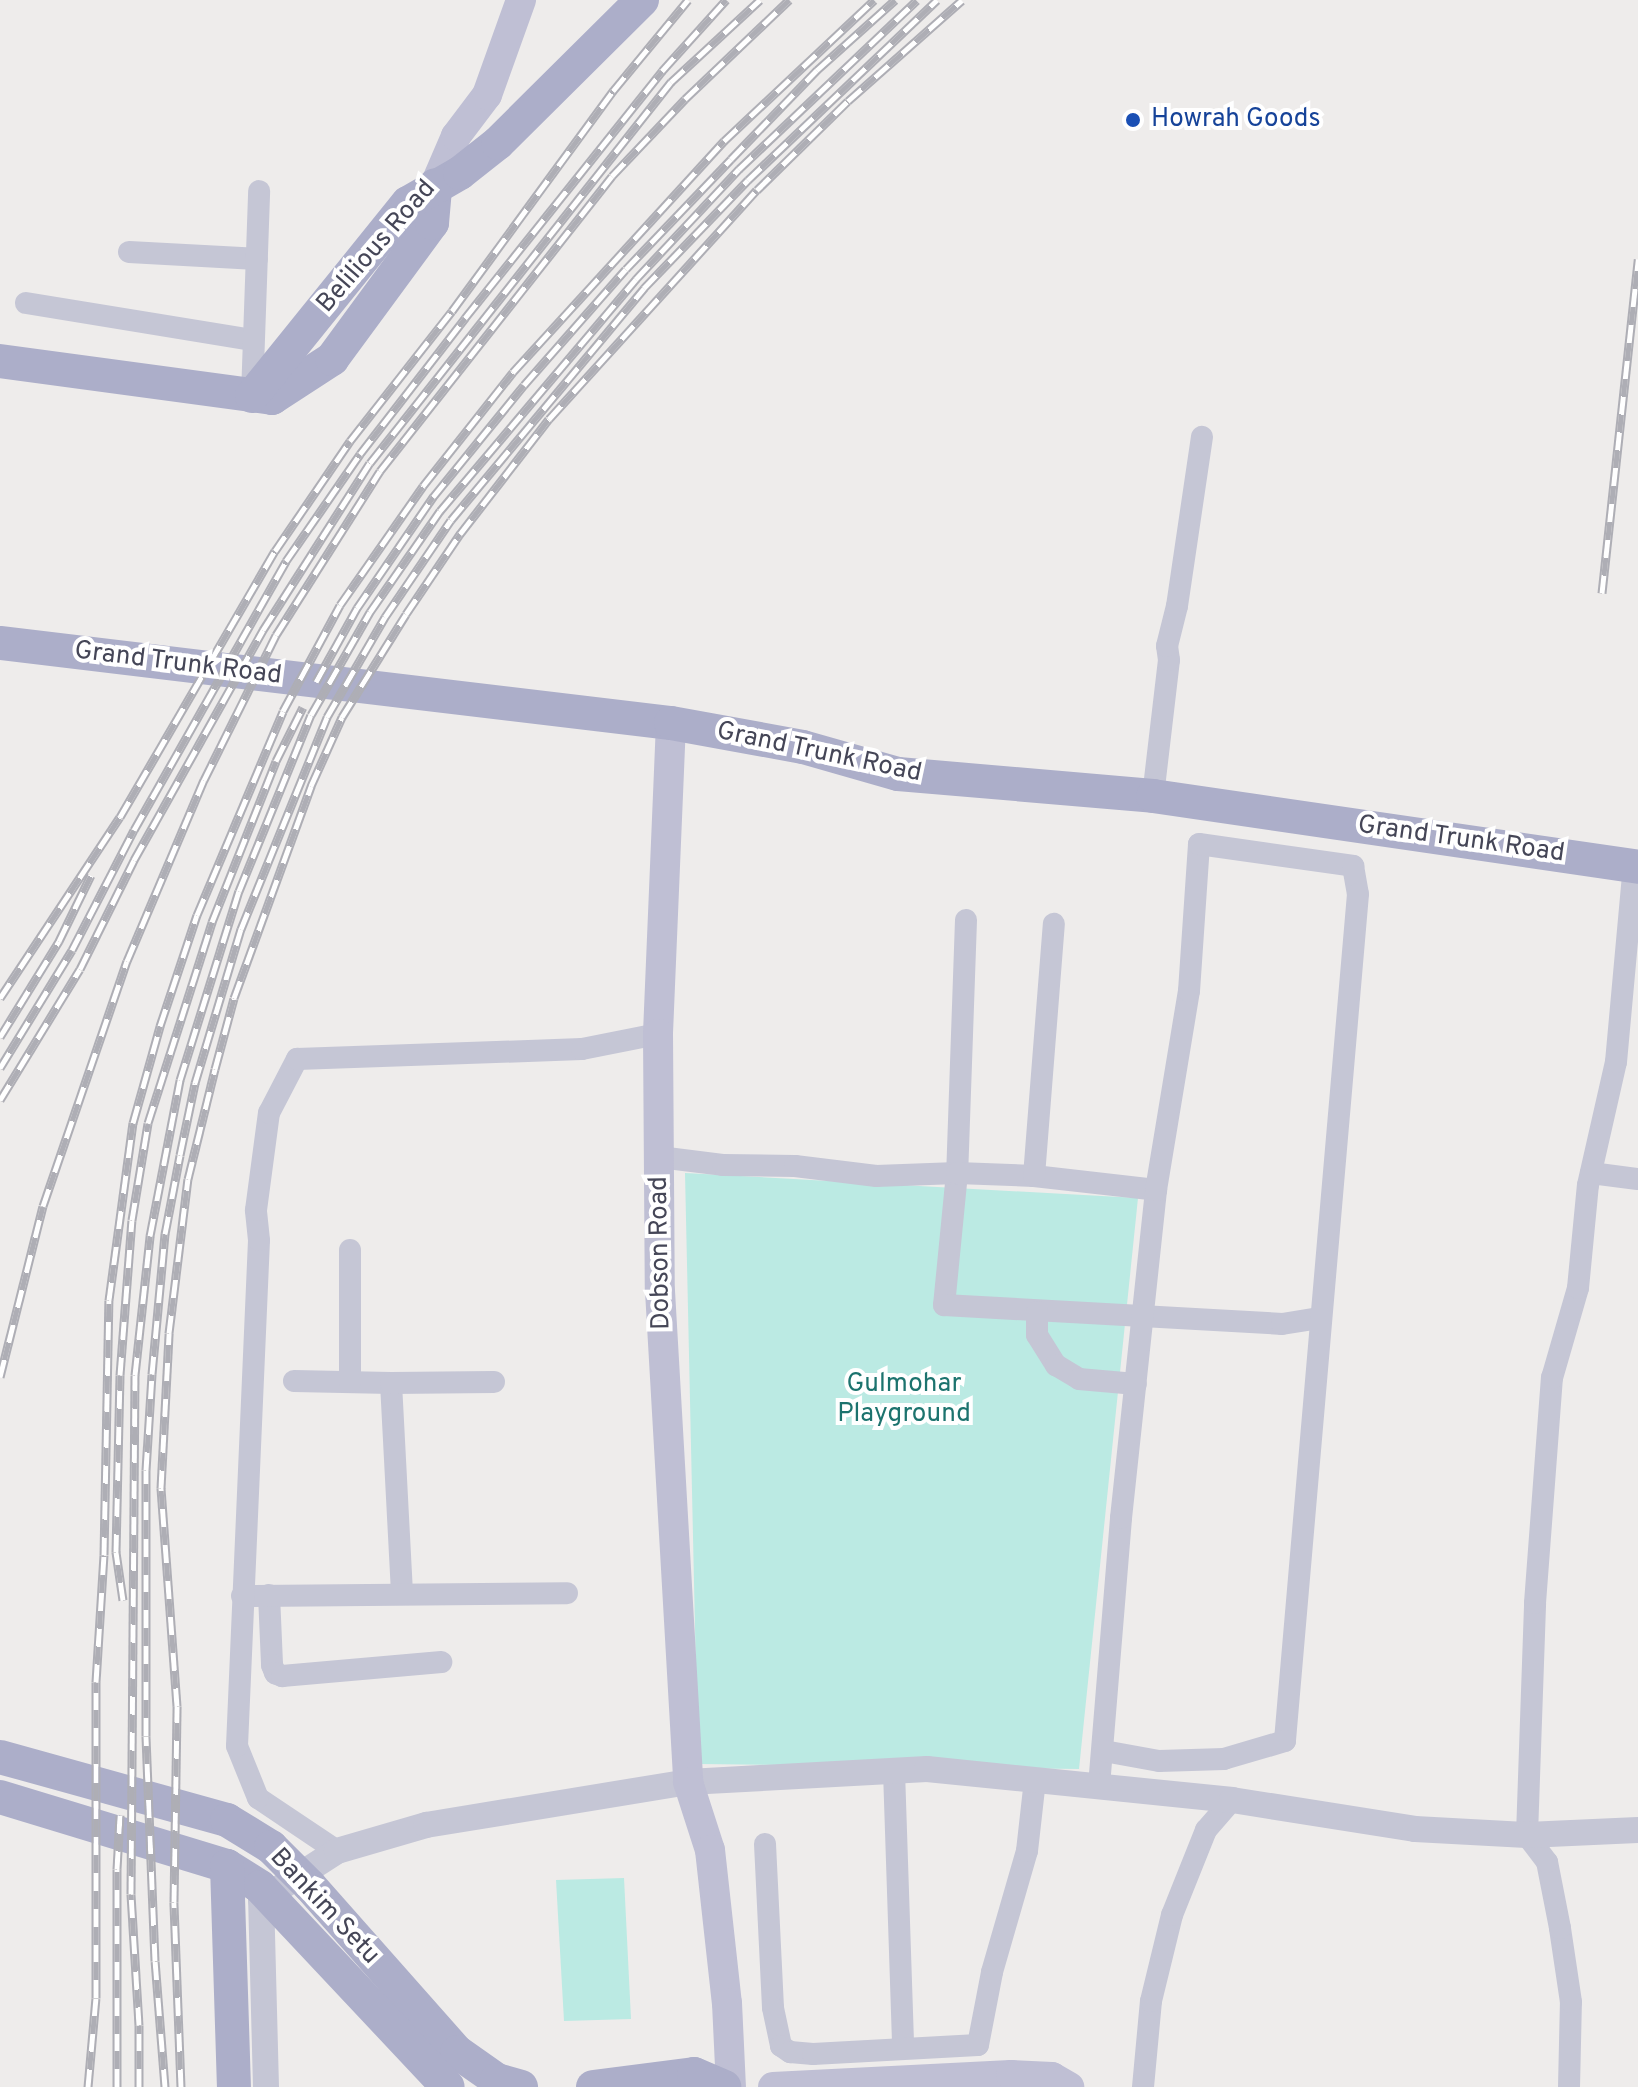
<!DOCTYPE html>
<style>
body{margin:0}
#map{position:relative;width:1638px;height:2087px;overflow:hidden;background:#eeeceb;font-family:Overpass,sans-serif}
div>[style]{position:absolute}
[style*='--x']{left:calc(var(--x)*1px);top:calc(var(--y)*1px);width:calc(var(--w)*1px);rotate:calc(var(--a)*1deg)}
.green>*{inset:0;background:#bbeae3}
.minor>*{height:22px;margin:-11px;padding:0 11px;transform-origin:11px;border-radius:11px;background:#c5c6d5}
.tertiary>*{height:26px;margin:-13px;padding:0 13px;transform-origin:13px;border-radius:13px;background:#c5c6d5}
.secondary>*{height:30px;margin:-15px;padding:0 15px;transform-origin:15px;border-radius:15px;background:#bfbfd4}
.primary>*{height:34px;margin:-17px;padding:0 17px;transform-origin:17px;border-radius:17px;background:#acaec9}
.rail>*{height:9px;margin-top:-4.5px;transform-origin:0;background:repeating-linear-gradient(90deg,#fff 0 18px,#aeaeb5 0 36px);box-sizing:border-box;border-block:2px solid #aeaeb5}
.dots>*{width:22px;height:22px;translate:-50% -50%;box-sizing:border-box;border:4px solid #fff;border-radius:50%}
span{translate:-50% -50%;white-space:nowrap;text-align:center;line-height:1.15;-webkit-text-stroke:8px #fff;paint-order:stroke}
.transit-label{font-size:26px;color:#164399}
.left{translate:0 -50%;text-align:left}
.street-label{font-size:26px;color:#454657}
.park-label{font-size:26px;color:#1c736e}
</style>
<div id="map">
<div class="green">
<i style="clip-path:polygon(685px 1173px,1138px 1198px,1079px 1769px,698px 1764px)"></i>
<i style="clip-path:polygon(624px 1878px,631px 2019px,564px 2021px,556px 1880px)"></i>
</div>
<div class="minor">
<i style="--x:129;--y:252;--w:128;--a:3.1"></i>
<i style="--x:26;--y:303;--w:230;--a:9.3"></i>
<i style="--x:252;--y:396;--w:205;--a:-88"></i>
<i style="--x:1153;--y:796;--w:137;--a:-83.3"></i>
<i style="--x:1169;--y:660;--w:14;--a:-98"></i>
<i style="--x:1167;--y:646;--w:41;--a:-76"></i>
<i style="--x:1177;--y:606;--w:171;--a:-81.6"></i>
<i style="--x:966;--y:920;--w:253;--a:92"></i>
<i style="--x:957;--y:1173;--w:133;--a:95.6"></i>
<i style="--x:944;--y:1305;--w:339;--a:3.2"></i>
<i style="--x:1282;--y:1324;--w:37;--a:-9"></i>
<i style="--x:659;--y:1157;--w:64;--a:7.1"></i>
<i style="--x:723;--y:1165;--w:72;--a:0.8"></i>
<i style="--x:795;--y:1166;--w:82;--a:7"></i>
<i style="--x:876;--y:1176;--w:81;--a:-2.1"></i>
<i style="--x:957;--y:1173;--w:77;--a:2.2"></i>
<i style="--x:1034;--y:1176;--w:123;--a:6.5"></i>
<i style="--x:1591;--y:1173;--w:47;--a:7.3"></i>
<i style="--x:1034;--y:1176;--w:253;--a:-85.5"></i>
<i style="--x:1037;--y:1312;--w:23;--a:90"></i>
<i style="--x:1037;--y:1335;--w:36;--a:58"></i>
<i style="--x:1056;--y:1365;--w:27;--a:31"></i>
<i style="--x:1079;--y:1379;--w:57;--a:5"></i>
<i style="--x:294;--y:1381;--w:97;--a:1.2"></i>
<i style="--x:350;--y:1382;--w:132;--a:-90"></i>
<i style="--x:402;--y:1593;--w:210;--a:-93"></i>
<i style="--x:391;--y:1383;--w:103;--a:-0.6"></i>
<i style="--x:269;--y:1595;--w:70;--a:87.5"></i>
<i style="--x:272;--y:1665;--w:9;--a:69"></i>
<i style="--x:275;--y:1673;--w:8;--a:23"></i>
<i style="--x:282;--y:1676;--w:160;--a:-5"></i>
<i style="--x:242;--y:1596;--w:325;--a:-0.5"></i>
<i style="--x:894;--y:1771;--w:277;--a:88.1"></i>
<i style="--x:1099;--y:1786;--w:269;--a:-85.3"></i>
<i style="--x:1121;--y:1518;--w:330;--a:-83.9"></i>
<i style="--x:1156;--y:1190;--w:202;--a:-80.6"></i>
<i style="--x:1189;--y:991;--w:147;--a:-86.1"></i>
<i style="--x:1199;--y:844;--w:156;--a:8.1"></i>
<i style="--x:1353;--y:866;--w:28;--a:80"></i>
<i style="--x:1358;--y:894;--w:850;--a:94.93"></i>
<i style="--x:1285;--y:1741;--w:64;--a:163.6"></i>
<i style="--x:1224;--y:1759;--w:65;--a:178.2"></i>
<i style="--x:1159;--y:1761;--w:56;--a:-169.7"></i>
<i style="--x:765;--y:1844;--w:164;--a:87.2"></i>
<i style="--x:773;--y:2008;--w:39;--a:78"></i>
<i style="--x:781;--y:2046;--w:11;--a:34"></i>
<i style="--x:790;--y:2052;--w:23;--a:5"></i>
<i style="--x:813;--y:2054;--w:165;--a:-3.1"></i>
<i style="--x:978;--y:2045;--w:74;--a:-79.1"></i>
<i style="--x:992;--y:1972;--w:126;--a:-73.9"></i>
<i style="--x:1027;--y:1851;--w:71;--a:-83.6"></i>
<i style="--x:337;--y:1851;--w:95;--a:-146.1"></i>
<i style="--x:258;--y:1798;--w:56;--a:-112"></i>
<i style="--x:237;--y:1746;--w:506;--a:-87.51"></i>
<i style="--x:259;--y:1240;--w:30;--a:-96"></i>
<i style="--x:256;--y:1210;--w:98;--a:-82.4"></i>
<i style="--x:269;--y:1113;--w:61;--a:-62.6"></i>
<i style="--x:297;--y:1059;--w:285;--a:-2"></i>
<i style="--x:582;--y:1049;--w:77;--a:-11.2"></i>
<i style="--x:1143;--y:2087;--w:86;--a:-84.7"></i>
<i style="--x:1151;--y:2001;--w:89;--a:-76.3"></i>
<i style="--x:1172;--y:1915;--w:92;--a:-68.2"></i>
<i style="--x:1206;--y:1830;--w:40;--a:-49"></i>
<i style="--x:1569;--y:2087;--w:85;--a:-88.7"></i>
<i style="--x:1571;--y:2002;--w:75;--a:-98.5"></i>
<i style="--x:1560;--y:1928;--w:67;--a:-101.1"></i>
<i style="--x:1547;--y:1862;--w:34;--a:-127"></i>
<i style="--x:1527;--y:1835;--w:232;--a:-88"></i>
<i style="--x:1535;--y:1603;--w:226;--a:-85.7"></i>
<i style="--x:1552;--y:1378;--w:94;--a:-73.9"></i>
<i style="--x:1578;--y:1288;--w:103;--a:-84.5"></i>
<i style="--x:1588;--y:1185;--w:126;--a:-77.2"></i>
<i style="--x:1616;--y:1062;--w:197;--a:-84.8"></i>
</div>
<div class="tertiary">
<i style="--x:266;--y:2087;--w:187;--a:-91.5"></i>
<i style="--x:261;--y:1900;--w:90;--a:-32.8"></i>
<i style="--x:337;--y:1851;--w:93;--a:-16.3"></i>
<i style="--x:426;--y:1825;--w:266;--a:-9.3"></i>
<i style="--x:688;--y:1782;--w:239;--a:-3.1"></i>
<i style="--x:927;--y:1769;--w:307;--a:5.8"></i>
<i style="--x:1232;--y:1800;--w:185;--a:9"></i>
<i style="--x:1415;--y:1829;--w:112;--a:3.1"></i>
<i style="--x:1527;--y:1835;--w:111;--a:-2.6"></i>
</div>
<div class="secondary">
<i style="--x:435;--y:185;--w:53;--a:-66.8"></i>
<i style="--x:456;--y:136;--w:51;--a:-52.9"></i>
<i style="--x:487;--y:95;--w:101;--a:-70.3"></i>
<i style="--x:671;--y:723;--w:311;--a:92.4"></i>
<i style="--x:658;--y:1034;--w:257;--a:89.6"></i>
<i style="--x:660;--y:1291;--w:492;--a:86.7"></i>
<i style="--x:688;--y:1782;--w:71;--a:72.1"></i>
<i style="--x:710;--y:1850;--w:154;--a:83.7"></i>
<i style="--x:727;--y:2003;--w:84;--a:87.3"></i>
<i style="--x:773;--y:2087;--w:238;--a:-2.9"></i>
<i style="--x:1011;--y:2075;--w:41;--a:2.8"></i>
<i style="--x:1052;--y:2077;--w:20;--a:30"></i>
</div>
<div class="primary">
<i style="--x:0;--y:361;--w:275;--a:7.7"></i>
<i style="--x:272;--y:398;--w:72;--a:-33"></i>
<i style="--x:332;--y:359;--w:169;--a:-53.7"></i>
<i style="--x:432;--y:223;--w:38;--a:-85"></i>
<i style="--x:252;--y:396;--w:248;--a:-51.1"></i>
<i style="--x:408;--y:203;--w:60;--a:-30"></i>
<i style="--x:460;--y:173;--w:48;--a:-38.3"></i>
<i style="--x:498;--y:143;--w:203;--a:-44.8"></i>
<i style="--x:0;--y:643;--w:676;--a:6.8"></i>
<i style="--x:671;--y:723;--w:134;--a:10.3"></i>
<i style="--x:803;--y:747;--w:99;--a:15.9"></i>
<i style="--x:898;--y:774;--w:256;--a:4.9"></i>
<i style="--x:1153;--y:796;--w:490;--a:8.3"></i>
<i style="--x:0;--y:1757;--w:236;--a:15.5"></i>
<i style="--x:227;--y:1820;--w:52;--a:31.5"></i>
<i style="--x:271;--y:1847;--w:55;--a:45"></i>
<i style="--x:310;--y:1886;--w:222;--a:48.5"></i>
<i style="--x:457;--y:2052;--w:49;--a:35"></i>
<i style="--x:497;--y:2080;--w:25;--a:16"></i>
<i style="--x:0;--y:1797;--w:237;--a:16.9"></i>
<i style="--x:227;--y:1866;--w:39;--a:32"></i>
<i style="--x:260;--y:1887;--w:274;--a:46.8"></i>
<i style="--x:227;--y:1866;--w:221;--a:88.2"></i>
<i style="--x:593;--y:2087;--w:102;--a:-7.3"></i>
<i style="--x:694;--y:2074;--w:33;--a:23"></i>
</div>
<div class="rail">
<i style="--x:1602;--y:593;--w:336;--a:-83.8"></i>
<i style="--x:316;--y:682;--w:85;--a:-61"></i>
<i style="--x:357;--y:608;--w:135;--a:-55.6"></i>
<i style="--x:433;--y:497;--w:144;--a:-50.9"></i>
<i style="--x:524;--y:385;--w:154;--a:-48.7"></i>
<i style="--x:626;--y:269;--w:152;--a:-46.3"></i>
<i style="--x:731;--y:159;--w:124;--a:-46"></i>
<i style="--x:817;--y:70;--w:105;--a:-41.9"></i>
<i style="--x:0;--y:998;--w:217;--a:-56.5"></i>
<i style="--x:120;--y:817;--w:308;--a:-59.8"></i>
<i style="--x:275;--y:551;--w:133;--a:-55.7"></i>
<i style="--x:350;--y:441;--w:165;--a:-51.9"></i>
<i style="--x:452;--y:311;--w:273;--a:-53.8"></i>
<i style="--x:613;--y:91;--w:118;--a:-50.5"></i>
<i style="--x:0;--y:1037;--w:113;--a:-58.4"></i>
<i style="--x:59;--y:941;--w:73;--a:-64.1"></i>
<i style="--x:0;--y:1068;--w:138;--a:-58.6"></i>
<i style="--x:72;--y:950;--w:135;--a:-62.7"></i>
<i style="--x:134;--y:830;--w:309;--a:-60.5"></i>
<i style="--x:286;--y:561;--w:130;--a:-55.3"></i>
<i style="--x:360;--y:454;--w:172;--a:-52.3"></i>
<i style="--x:465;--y:318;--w:316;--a:-51.4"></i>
<i style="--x:662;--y:71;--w:96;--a:-48"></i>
<i style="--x:0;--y:1100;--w:153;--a:-58.6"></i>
<i style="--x:80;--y:969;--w:122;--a:-63.6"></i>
<i style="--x:134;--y:860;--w:264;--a:-60.7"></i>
<i style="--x:263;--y:630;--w:198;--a:-57.4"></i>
<i style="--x:370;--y:463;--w:486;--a:-51.7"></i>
<i style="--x:671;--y:82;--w:121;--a:-42.7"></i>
<i style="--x:0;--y:1377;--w:176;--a:-75.9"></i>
<i style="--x:43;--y:1206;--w:259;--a:-71.1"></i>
<i style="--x:127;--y:961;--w:197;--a:-67"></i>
<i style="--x:204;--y:780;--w:162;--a:-63.6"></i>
<i style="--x:276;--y:635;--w:194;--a:-57.6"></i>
<i style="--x:380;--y:471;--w:375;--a:-51.8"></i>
<i style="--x:612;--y:176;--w:106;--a:-46.5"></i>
<i style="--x:685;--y:99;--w:144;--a:-43.6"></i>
<i style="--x:123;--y:1600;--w:49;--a:-98.3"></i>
<i style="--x:116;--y:1552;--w:177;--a:-88.7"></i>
<i style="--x:120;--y:1375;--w:155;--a:-85.6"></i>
<i style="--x:132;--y:1220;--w:98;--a:-80.6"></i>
<i style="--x:148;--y:1123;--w:211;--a:-72.3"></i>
<i style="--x:212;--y:922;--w:173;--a:-68.3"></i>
<i style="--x:276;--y:761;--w:60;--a:-63.4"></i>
<i style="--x:88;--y:2087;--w:89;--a:-84.9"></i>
<i style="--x:96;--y:1998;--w:316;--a:-90"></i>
<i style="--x:96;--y:1682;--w:127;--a:-86.4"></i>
<i style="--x:104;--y:1555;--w:255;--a:-88.9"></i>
<i style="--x:109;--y:1300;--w:179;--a:-82.3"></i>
<i style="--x:133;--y:1123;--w:101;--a:-74.4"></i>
<i style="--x:160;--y:1026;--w:117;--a:-71.6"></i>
<i style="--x:197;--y:915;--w:221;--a:-67.1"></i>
<i style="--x:283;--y:711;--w:120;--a:-61.7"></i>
<i style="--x:340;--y:605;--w:145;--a:-55.1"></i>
<i style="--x:423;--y:486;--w:145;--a:-51.7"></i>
<i style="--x:513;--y:372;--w:313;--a:-47.6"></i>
<i style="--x:724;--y:141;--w:206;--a:-43.2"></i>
<i style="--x:117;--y:2087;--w:218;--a:-90"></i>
<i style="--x:117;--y:1869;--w:54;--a:-86.8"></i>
<i style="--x:139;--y:2087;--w:62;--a:-90"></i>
<i style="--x:139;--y:2025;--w:131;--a:-93.5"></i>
<i style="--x:131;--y:1894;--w:519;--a:-89.56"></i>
<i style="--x:135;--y:1375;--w:140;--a:-83.8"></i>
<i style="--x:150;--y:1236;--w:159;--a:-79.1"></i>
<i style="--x:180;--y:1080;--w:198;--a:-72.7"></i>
<i style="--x:239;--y:891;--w:190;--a:-67.8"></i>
<i style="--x:311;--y:715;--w:119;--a:-60.2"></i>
<i style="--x:370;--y:612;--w:123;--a:-55.3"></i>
<i style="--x:440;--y:511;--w:304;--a:-49.8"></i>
<i style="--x:636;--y:279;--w:151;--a:-46.9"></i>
<i style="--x:739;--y:169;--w:245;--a:-43.5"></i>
<i style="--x:165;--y:2087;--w:126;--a:-94.5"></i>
<i style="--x:155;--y:1961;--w:225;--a:-92.3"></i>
<i style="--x:146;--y:1736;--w:266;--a:-90"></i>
<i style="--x:146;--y:1470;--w:96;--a:-86.4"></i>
<i style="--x:152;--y:1374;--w:141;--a:-84.7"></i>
<i style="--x:165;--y:1234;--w:80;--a:-79.2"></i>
<i style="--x:180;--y:1155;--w:74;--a:-78.2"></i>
<i style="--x:195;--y:1083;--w:161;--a:-73.4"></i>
<i style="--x:241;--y:929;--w:229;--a:-67.9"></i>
<i style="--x:327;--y:717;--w:116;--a:-59.9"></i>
<i style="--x:385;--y:617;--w:117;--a:-55.8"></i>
<i style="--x:451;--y:520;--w:302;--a:-50.2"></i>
<i style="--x:644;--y:288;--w:150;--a:-46.1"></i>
<i style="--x:748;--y:180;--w:261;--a:-43.6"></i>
<i style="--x:181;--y:2087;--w:185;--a:-92.2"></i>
<i style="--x:174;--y:1902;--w:196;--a:-89.1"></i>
<i style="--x:177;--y:1706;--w:219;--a:-94.2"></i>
<i style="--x:161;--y:1488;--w:155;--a:-87"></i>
<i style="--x:169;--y:1333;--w:155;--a:-83"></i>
<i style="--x:188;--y:1179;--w:113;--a:-76.2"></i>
<i style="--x:215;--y:1069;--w:73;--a:-75"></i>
<i style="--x:234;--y:998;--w:226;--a:-70"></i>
<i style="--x:311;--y:786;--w:76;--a:-65.8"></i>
<i style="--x:342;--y:717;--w:121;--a:-58.1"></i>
<i style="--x:406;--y:614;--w:97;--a:-56"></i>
<i style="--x:460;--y:534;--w:145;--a:-52.3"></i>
<i style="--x:549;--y:419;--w:309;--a:-47.8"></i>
<i style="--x:757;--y:190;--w:127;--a:-44.4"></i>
<i style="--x:848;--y:101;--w:152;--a:-41.5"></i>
</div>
<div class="dots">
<i style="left:1133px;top:120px;background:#1a4fb4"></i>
</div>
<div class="transit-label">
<span class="left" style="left:1151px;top:120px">Howrah Goods</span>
</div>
<div class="street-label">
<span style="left:377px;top:247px;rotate:-49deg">Belilious Road</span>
<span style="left:178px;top:664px;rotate:7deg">Grand Trunk Road</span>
<span style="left:819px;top:753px;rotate:12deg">Grand Trunk Road</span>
<span style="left:1461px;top:840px;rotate:8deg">Grand Trunk Road</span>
<span style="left:661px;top:1253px;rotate:-91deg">Dobson Road</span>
<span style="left:324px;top:1907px;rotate:47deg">Bankim Setu</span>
</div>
<div class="park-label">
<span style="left:904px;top:1400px">Gulmohar<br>Playground</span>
</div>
</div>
